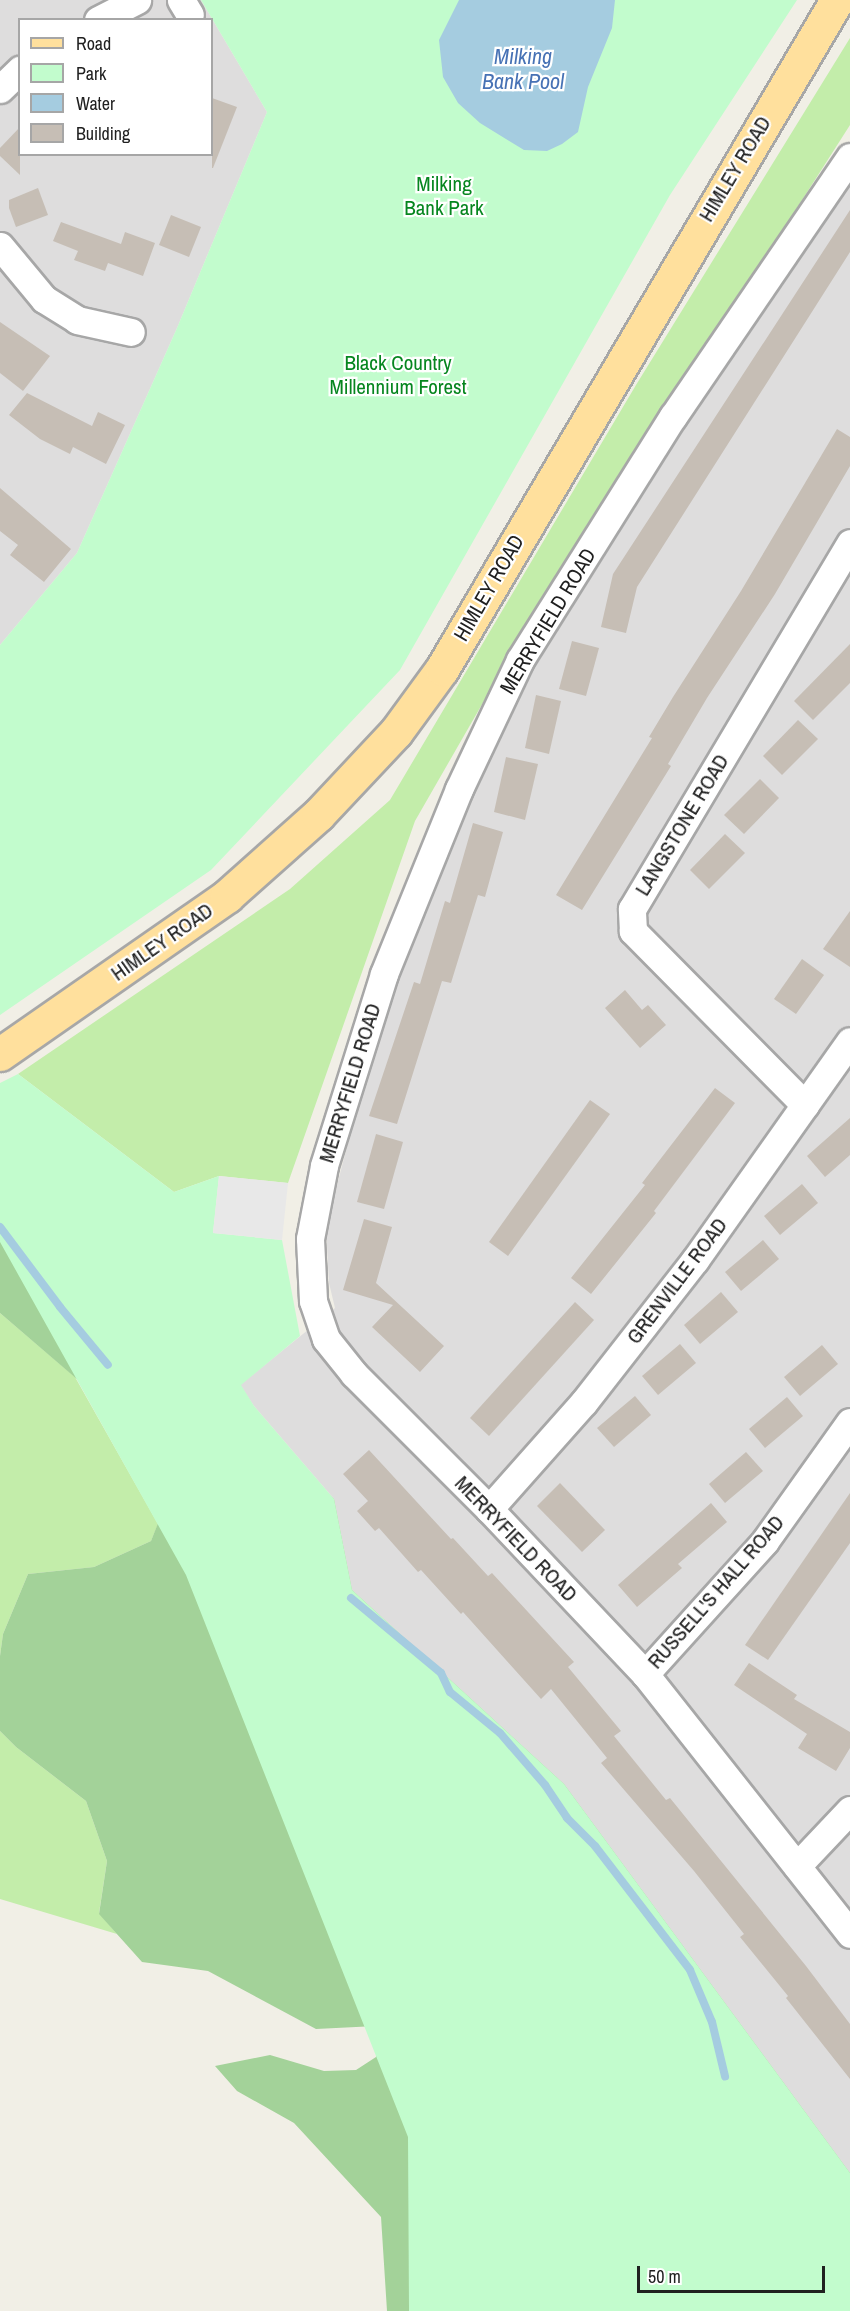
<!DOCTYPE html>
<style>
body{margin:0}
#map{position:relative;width:850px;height:2311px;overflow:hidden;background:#f1efe6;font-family:"Archivo Narrow",sans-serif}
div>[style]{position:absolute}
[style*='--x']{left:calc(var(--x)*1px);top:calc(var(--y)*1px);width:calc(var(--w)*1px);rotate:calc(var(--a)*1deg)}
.residential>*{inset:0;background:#dedddd}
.grass>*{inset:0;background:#c3edaa}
.forest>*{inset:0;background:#a3d299}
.park>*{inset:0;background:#c2fccd}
.parking>*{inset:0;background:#e8e8e8}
.water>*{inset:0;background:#a5cce0}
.stream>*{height:8px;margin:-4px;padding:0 4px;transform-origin:4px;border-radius:4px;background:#a5cce0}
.building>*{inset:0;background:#c6beb5}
.roads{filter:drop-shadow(2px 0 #a7a7a7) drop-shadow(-2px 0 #a7a7a7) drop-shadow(0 2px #a7a7a7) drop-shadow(0 -2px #a7a7a7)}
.minor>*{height:27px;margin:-13.5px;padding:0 13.5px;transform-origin:13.5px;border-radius:13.5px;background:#fff}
.major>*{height:33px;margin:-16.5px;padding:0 16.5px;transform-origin:16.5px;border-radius:16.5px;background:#ffe09d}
span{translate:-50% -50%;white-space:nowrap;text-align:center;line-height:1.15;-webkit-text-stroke:4.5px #fff;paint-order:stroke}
.street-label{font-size:21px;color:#202020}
.park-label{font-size:21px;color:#06861f}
.water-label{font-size:22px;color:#4772b5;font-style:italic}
.legend{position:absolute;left:18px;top:18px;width:195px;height:138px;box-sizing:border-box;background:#fff;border:2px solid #a6a6a6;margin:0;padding:8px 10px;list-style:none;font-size:18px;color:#202020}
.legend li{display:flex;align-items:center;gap:12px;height:30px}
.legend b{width:30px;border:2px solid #a6a6a6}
.scale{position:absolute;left:637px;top:2266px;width:188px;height:27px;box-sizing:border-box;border:3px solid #202020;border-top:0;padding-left:8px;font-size:18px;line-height:21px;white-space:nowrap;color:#202020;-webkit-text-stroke:4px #fff;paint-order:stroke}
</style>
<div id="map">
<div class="residential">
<i style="clip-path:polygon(evenodd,0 0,201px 0,267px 112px,177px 328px,77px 553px,0 645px,0 0,20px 20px,212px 20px,212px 154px,20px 154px,20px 20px)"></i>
<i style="clip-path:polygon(850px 180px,850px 2173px,564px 1784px,352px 1590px,334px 1499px,254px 1406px,240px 1385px,335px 1308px,329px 1283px,326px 1227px,358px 1105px,416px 925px,454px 830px,534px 667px,689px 416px)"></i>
</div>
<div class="grass">
<i style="clip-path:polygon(850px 38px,850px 125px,500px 673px,415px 821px,288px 1183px,219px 1176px,174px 1192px,18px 1074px,290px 889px,390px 800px,636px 385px)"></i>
<i style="clip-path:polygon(0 1313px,75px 1377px,158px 1524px,151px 1541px,94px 1567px,28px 1574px,3px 1634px,0 1656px)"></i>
<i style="clip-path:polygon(0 1731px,16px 1747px,86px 1801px,107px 1861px,99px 1913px,117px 1934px,0 1899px)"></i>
</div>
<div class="forest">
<i style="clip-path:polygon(0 1085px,116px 1299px,334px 1499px,352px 1590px,564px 1784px,850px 2173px,513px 2311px,387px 2311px,381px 2217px,294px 2123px,237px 2091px,215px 2066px,270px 2055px,324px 2071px,356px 2070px,376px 2057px,376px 2026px,316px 2029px,208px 1971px,142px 1962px,99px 1914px,107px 1861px,86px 1801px,16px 1747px,0 1731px,0 1656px,3px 1634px,28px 1574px,94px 1567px,151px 1541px,164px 1508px,92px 1392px,0 1313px)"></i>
</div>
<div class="park">
<i style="clip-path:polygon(201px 0,797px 0,670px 195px,400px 670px,211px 870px,0 1015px,0 645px,77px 553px,177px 328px,267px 112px)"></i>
<i style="clip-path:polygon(18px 1074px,174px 1192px,219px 1176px,213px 1233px,282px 1240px,300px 1336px,241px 1385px,254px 1406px,334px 1499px,352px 1590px,564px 1784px,850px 2173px,850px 2311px,409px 2311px,408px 2137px,186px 1575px,0 1242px,0 1083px)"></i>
</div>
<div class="parking">
<i style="clip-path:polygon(219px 1176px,288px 1183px,282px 1240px,213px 1233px)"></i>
</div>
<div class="water">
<i style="clip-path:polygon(459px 0,615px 0,612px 28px,588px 87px,578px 132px,562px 144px,547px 151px,524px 150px,480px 123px,458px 103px,443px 77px,439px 40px)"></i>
</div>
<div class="stream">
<i style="--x:0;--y:1227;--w:100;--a:53.1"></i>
<i style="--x:60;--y:1307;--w:75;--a:50.4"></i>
<i style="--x:351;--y:1598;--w:117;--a:39.8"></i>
<i style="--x:441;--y:1673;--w:21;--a:65"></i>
<i style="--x:450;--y:1692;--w:65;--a:39.4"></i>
<i style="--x:500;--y:1733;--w:69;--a:49.1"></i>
<i style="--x:545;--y:1785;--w:40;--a:56"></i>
<i style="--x:567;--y:1818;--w:40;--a:45"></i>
<i style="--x:595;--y:1846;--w:156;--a:52.5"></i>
<i style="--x:690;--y:1970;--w:56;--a:67.1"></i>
<i style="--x:712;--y:2022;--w:56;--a:76.5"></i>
</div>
<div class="building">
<i style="clip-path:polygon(212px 98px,237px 107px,213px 168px,212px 168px)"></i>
<i style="clip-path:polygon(20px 127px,20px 175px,0 156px,0 148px)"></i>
<i style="clip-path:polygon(38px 188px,48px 215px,16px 227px,9px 208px,9px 200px)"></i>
<i style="clip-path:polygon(850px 210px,850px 252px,637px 587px,626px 633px,601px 627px,613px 574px)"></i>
<i style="clip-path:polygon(171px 215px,201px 227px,189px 257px,159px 245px)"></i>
<i style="clip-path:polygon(61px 222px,121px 244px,125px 232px,155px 243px,143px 276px,108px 263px,105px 271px,74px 260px,78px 251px,53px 241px)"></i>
<i style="clip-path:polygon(0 322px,50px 356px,23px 391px,0 373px)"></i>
<i style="clip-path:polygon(27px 393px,92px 426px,98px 412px,125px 425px,106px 464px,73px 447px,70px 454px,40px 439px,9px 415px)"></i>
<i style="clip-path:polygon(837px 429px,850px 437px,850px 466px,775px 594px,707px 698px,668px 764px,671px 766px,582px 910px,556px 895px,652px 738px,649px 737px,673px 697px,741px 591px)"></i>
<i style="clip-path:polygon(0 488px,71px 549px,44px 582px,10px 555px,18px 545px,0 531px)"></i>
<i style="clip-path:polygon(572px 641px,599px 648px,586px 696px,559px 689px)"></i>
<i style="clip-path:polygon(850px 644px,850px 683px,813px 720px,794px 701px)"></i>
<i style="clip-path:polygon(536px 695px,561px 701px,549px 754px,525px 748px)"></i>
<i style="clip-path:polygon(798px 720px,818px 739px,782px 775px,763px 756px)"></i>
<i style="clip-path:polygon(506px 757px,538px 764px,525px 820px,494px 812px)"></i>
<i style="clip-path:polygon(760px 779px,779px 798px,744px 834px,724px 815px)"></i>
<i style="clip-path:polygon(473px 823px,503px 832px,485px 897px,478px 895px,451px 983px,442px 981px,397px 1124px,369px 1116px,414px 982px,420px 984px,445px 901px,450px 903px)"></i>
<i style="clip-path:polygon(725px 834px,745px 853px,709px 889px,690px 870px)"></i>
<i style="clip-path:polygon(850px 911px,850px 967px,823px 949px)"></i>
<i style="clip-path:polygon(802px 959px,824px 975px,796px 1014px,774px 999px)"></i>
<i style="clip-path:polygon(625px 990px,642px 1010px,648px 1005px,666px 1025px,640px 1048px,605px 1008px)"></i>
<i style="clip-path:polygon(715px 1088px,735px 1103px,654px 1211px,656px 1213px,591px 1294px,571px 1278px,645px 1185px,642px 1183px)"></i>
<i style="clip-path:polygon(590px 1100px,610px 1114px,508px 1256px,489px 1242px)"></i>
<i style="clip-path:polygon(850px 1118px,850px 1155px,825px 1177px,807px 1156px)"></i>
<i style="clip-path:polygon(376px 1134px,403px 1142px,384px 1209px,357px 1202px)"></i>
<i style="clip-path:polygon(802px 1184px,818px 1203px,780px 1235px,764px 1216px)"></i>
<i style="clip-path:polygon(364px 1219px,392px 1227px,376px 1283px,444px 1346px,420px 1372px,372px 1327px,393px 1305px,343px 1290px)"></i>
<i style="clip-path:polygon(763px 1240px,779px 1259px,741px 1291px,725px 1272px)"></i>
<i style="clip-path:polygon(721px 1292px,738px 1312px,700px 1344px,684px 1325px)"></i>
<i style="clip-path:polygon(575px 1302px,594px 1320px,489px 1436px,470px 1418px)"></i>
<i style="clip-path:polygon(680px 1344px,696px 1363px,658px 1395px,642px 1376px)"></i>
<i style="clip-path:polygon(822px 1345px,838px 1364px,800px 1396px,784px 1377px)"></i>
<i style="clip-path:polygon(635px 1396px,651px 1415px,614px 1447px,597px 1428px)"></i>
<i style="clip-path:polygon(787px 1397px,803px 1416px,765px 1448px,749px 1429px)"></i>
<i style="clip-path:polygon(369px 1450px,451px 1539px,453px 1538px,488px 1576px,492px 1573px,574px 1662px,568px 1667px,621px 1731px,614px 1736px,666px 1800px,670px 1798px,806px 1966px,850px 2024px,850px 2079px,786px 1998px,788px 1996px,740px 1937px,744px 1934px,694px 1871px,601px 1763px,607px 1758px,551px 1689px,541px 1699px,463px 1612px,461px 1614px,421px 1570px,418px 1572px,379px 1528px,375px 1531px,357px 1511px,368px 1501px,343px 1474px)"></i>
<i style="clip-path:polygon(746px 1452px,763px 1471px,725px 1503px,709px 1484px)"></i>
<i style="clip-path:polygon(560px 1483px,605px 1530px,582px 1552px,537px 1506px)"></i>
<i style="clip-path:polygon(850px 1493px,850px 1543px,768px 1660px,745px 1645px)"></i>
<i style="clip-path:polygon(711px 1503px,727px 1522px,678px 1564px,682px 1568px,637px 1607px,618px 1585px)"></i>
<i style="clip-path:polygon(749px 1663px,797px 1695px,794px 1699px,850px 1732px,850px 1748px,836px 1771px,798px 1748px,807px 1734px,734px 1685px)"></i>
</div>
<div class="roads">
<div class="minor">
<i style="--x:181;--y:0;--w:17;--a:59"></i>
<i style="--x:98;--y:20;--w:44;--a:-27.1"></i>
<i style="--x:0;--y:89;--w:28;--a:-44"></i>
<i style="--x:850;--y:157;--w:314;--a:124.3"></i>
<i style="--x:673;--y:416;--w:288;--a:122.1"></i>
<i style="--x:520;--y:660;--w:143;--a:115.3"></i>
<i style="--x:459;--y:789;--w:200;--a:112.1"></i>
<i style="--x:384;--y:974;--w:201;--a:107.4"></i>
<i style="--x:324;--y:1166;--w:74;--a:100.9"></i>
<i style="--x:310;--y:1239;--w:62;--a:87.2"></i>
<i style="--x:313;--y:1301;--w:40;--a:71.1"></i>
<i style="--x:326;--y:1339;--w:45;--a:51.3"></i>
<i style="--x:354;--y:1374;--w:191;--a:45"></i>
<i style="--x:489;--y:1509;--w:227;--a:46.6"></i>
<i style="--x:645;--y:1674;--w:331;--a:51.7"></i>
<i style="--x:0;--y:246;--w:69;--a:50.3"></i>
<i style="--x:44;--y:299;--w:39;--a:32"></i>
<i style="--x:77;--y:320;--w:55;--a:12.5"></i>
<i style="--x:805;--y:1105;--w:245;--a:-134.7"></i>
<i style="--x:633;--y:931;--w:22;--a:-93"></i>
<i style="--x:632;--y:909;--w:426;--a:-59.2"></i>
<i style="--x:489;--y:1509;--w:143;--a:-48.4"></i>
<i style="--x:584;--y:1402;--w:180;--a:-52"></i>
<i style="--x:695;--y:1260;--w:268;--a:-54.7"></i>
<i style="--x:645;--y:1674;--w:179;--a:-47.9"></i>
<i style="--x:765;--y:1541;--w:146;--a:-54.5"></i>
<i style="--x:797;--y:1866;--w:77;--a:-46.6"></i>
</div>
<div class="major">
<i style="--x:0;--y:1054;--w:277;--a:-34.8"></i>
<i style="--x:227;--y:896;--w:122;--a:-41.7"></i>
<i style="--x:318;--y:815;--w:114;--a:-46.8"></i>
<i style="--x:396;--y:732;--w:78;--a:-53.9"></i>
<i style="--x:442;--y:669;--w:777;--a:-59.44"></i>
</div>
</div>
<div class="street-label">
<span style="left:735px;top:169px;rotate:-59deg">HIMLEY ROAD</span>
<span style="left:489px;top:588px;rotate:-60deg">HIMLEY ROAD</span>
<span style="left:548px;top:621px;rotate:-59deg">MERRYFIELD ROAD</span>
<span style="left:682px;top:825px;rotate:-59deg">LANGSTONE ROAD</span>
<span style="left:162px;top:942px;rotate:-35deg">HIMLEY ROAD</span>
<span style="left:350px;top:1083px;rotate:-73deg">MERRYFIELD ROAD</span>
<span style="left:677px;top:1281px;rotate:-53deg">GRENVILLE ROAD</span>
<span style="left:516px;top:1539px;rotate:46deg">MERRYFIELD ROAD</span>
<span style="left:716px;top:1592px;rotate:-49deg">RUSSELL'S HALL ROAD</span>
</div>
<div class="park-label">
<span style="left:444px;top:196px">Milking<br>Bank Park</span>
<span style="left:398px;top:375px">Black Country<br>Millennium Forest</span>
</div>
<div class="water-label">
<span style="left:523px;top:69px">Milking<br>Bank Pool</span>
</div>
<ul class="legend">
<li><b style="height:8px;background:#ffe09d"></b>Road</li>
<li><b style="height:16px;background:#c2fccd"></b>Park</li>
<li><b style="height:16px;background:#a5cce0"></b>Water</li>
<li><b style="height:16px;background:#c6beb5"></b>Building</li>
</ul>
<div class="scale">50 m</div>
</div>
